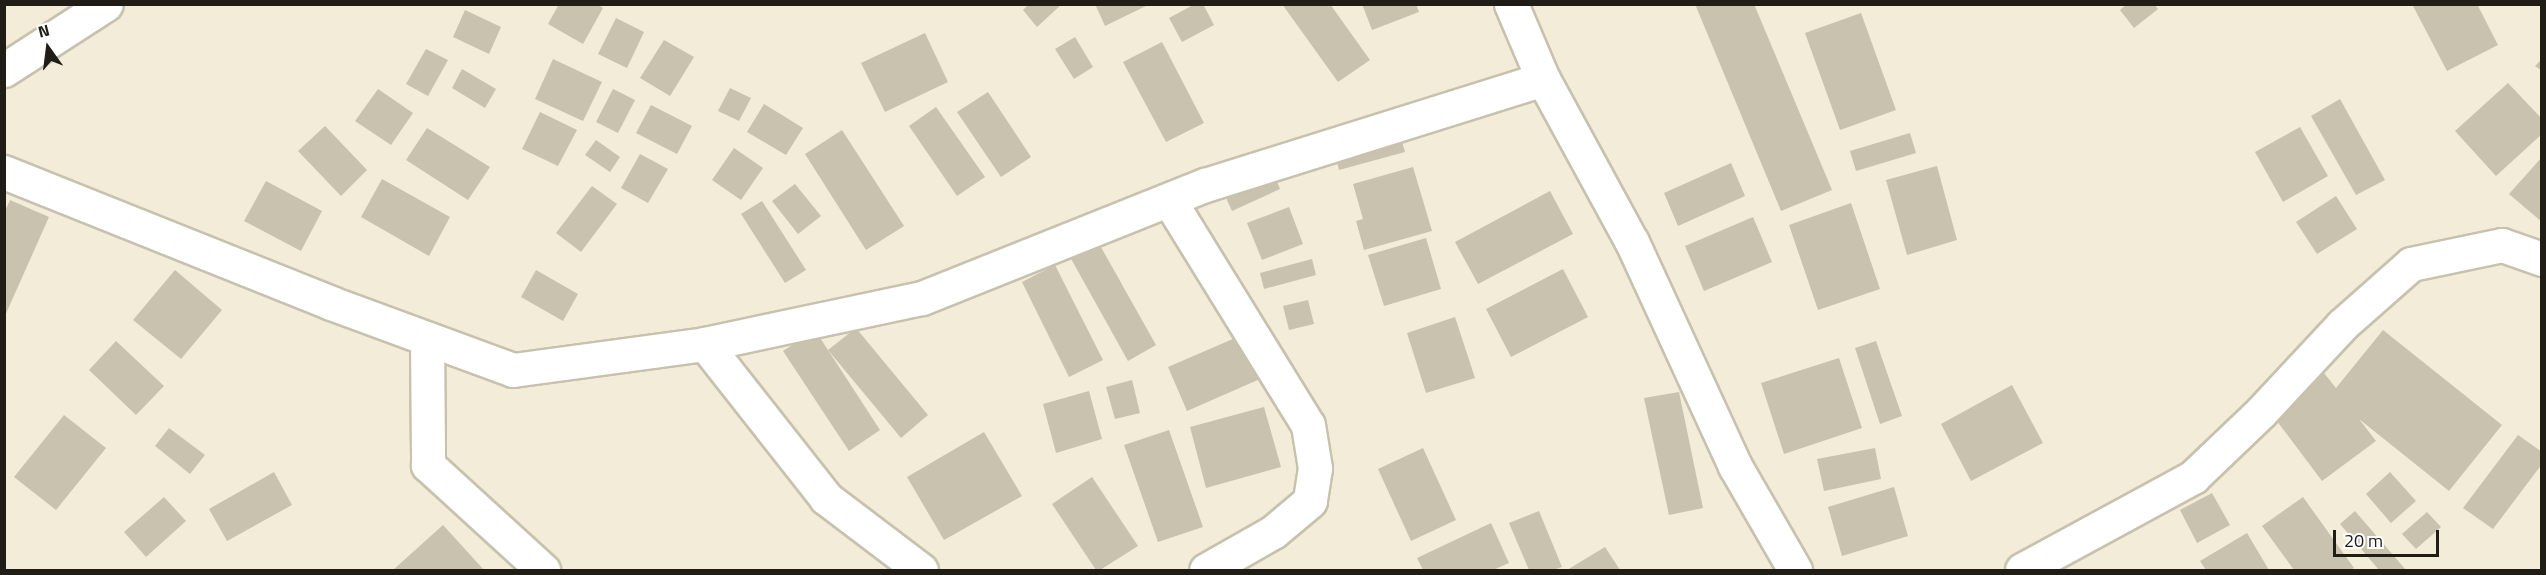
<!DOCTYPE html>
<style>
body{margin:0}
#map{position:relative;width:2546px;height:575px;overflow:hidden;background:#f2ecd8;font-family:"Titillium Web",sans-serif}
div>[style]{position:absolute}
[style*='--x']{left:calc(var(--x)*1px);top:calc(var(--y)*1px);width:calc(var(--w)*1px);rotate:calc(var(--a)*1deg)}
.building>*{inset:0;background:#c8c2af}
.roads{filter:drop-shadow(2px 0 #c7c1ae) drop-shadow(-2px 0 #c7c1ae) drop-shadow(0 2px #c7c1ae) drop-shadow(0 -2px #c7c1ae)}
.minor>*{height:33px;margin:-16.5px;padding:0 16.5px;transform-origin:16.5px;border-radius:16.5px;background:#fff}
span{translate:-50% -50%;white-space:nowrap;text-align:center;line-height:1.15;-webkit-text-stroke:5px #fff;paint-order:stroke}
.frame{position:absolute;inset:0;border:6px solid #1f1d16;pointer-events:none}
.north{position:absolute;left:18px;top:18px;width:60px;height:60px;-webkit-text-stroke:4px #fff;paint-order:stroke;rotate:346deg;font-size:16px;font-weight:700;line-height:24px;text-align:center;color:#1f1d16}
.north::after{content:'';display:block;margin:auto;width:21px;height:27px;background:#1f1d16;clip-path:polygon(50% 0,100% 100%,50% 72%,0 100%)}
.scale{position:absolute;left:2333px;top:530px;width:106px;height:27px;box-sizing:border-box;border:3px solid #1f1d16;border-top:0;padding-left:8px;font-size:18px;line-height:21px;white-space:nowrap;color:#1f1d16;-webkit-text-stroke:4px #fff;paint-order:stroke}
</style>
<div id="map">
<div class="building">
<i style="clip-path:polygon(559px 4px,597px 4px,603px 8px,583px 44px,548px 24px)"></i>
<i style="clip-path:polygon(1029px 4px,1062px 4px,1037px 27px,1023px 10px)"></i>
<i style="clip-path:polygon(1095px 4px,1150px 4px,1105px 26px)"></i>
<i style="clip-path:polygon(1195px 4px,1203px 4px,1214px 25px,1182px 42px,1169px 18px)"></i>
<i style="clip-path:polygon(1282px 4px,1330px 4px,1370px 60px,1338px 82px)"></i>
<i style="clip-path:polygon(1362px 4px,1416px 4px,1419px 12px,1372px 30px)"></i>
<i style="clip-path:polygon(1695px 4px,1754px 4px,1832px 190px,1781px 211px)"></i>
<i style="clip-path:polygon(2127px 4px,2154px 4px,2158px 9px,2134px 28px,2120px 10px)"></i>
<i style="clip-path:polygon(2412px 4px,2477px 4px,2498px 45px,2447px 71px)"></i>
<i style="clip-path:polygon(465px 10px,501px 27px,489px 54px,453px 37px)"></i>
<i style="clip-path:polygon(1861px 13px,1896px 110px,1840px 130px,1805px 33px)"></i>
<i style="clip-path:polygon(616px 18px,644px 32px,627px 68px,598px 54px)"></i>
<i style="clip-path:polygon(925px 33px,948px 82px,885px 112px,861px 63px)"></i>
<i style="clip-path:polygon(1075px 37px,1093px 67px,1074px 79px,1055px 49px)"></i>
<i style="clip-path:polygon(664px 40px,694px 57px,670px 96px,640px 78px)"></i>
<i style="clip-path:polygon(1162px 42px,1204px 123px,1166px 142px,1123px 62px)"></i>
<i style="clip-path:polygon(426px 49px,448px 60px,428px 96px,406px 84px)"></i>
<i style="clip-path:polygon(553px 59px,602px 82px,583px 121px,535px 99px)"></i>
<i style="clip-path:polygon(2542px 59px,2542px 71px,2535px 66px)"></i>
<i style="clip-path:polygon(462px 69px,496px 89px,485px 108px,452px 88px)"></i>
<i style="clip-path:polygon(2508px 83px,2542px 119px,2542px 134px,2496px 176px,2455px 131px)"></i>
<i style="clip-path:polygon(730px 88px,751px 98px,739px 121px,718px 111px)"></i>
<i style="clip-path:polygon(378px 89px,413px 113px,391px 145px,355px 121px)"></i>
<i style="clip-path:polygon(613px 89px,635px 100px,618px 133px,596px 122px)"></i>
<i style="clip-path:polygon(988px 92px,1031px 157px,1001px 177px,957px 112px)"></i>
<i style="clip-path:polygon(2340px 99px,2385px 180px,2356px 195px,2311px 116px)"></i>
<i style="clip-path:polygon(764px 104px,803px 128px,786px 155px,747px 132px)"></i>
<i style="clip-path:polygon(651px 105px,692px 126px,677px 154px,636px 133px)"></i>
<i style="clip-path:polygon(936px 107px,985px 177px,957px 196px,909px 126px)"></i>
<i style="clip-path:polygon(540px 112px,577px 130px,558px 166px,522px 149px)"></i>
<i style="clip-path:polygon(1397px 125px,1405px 152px,1339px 170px,1332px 143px)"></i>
<i style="clip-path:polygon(325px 126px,367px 170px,341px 196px,298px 151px)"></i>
<i style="clip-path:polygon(2300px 127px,2328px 176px,2283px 202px,2255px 152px)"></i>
<i style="clip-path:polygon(427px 128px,490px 167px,468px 200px,406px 160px)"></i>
<i style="clip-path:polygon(842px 130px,904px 226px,866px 250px,805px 154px)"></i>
<i style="clip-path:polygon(1910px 133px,1916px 153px,1856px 171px,1850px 151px)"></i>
<i style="clip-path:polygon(596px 140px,620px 157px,610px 172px,585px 155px)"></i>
<i style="clip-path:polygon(734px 148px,763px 168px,741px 200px,712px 180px)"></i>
<i style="clip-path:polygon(640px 154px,668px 169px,648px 203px,621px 188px)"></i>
<i style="clip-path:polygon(2542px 157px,2542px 222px,2509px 194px)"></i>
<i style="clip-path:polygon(1731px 163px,1745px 196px,1678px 226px,1664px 193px)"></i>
<i style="clip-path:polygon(1270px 166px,1280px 189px,1232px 211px,1221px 187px)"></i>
<i style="clip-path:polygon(1937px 166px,1957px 240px,1907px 255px,1886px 180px)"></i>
<i style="clip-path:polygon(1413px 167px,1432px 231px,1364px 250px,1356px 221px,1363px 219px,1353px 184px)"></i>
<i style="clip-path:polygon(382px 179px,450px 217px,429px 256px,361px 217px)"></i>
<i style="clip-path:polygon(266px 181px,322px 211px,301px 251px,244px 221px)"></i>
<i style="clip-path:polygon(795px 184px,821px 216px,798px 234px,772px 201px)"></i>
<i style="clip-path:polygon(592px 186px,617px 204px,581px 252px,556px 233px)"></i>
<i style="clip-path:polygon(1550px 191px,1573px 234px,1478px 284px,1455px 242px)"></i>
<i style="clip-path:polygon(2336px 196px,2357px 229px,2317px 254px,2296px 222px)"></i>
<i style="clip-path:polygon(10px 200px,49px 217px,4px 318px,4px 213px)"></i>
<i style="clip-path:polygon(762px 201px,806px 270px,785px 283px,741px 214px)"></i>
<i style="clip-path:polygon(1851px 203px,1880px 289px,1818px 310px,1789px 225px)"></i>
<i style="clip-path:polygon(1289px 207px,1303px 244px,1262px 260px,1247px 223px)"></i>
<i style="clip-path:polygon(1753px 217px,1772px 262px,1704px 291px,1685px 246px)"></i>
<i style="clip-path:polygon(1088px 224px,1156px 345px,1128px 361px,1060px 239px)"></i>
<i style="clip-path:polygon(1426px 238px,1441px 289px,1384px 306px,1368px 255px)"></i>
<i style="clip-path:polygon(1312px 259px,1316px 275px,1264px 289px,1260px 273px)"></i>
<i style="clip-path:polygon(1055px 265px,1103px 360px,1069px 377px,1022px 282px)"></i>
<i style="clip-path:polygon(1563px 269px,1588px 317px,1511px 357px,1486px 309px)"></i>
<i style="clip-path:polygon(175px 270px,222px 310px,181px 359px,133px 320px)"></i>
<i style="clip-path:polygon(536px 270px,578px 294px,563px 321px,521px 297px)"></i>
<i style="clip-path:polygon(1308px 300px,1314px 324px,1289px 330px,1283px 306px)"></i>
<i style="clip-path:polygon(1455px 317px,1475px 378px,1426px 393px,1407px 333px)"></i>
<i style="clip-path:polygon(856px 328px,928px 415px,901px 438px,828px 350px)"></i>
<i style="clip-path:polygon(815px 330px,880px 430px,849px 451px,783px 351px)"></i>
<i style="clip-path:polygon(2383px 330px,2502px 425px,2449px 491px,2359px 419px,2376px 441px,2322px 481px,2271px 413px,2324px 373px,2336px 388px)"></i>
<i style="clip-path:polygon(1242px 335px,1260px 379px,1187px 411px,1168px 367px)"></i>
<i style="clip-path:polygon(116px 341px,164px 386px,136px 415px,89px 370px)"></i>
<i style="clip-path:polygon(1876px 341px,1902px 416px,1880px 424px,1855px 348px)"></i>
<i style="clip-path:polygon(1839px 358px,1862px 428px,1784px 454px,1761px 383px)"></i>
<i style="clip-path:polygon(1132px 380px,1140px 413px,1115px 419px,1106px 387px)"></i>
<i style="clip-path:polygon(2012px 385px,2043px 443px,1971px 481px,1941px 424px)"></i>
<i style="clip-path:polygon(1089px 391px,1102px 439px,1056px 453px,1043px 404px)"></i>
<i style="clip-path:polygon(1679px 392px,1703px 508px,1669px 515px,1644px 398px)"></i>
<i style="clip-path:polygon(1264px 407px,1281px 467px,1206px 488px,1190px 427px)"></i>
<i style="clip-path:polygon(64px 415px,106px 448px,56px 510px,14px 477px)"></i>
<i style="clip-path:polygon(169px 428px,205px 455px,190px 474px,155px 446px)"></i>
<i style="clip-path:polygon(1169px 430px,1203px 527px,1158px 542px,1124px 445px)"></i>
<i style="clip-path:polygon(984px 432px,1022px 496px,944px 540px,907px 477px)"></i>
<i style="clip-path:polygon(2518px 435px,2542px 452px,2542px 464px,2493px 529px,2463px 508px)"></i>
<i style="clip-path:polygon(1423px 448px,1456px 520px,1411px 541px,1378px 469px)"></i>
<i style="clip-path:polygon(1875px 448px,1881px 479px,1824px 491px,1817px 459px)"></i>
<i style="clip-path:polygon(274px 472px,292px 505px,227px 541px,209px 509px)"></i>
<i style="clip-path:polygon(2390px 472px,2416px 501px,2391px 523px,2366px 494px)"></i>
<i style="clip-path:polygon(1092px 477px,1138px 546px,1100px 570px,1096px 570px,1052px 504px)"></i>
<i style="clip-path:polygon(1894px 487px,1908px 536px,1842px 556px,1828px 507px)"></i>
<i style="clip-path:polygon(2212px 493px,2230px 525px,2197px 543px,2180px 510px)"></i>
<i style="clip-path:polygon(164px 497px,186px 521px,146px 557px,124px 532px)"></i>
<i style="clip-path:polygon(2303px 497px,2354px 568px,2350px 570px,2294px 570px,2262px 526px)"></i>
<i style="clip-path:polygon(1539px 511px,1562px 567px,1553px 570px,1529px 570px,1509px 523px)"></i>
<i style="clip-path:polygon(2355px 511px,2406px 570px,2379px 570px,2340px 524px)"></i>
<i style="clip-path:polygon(2427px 512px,2441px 527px,2416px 549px,2402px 534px)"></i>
<i style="clip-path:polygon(1491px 523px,1509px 563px,1493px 570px,1423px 570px,1417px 558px)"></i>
<i style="clip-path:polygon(443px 525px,484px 570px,393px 570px)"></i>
<i style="clip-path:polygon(2247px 533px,2269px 570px,2206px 570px,2200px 561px)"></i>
<i style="clip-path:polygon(1605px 547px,1620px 570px,1567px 570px)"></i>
</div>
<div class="roads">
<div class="minor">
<i style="--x:1511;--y:4;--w:82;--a:66.9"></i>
<i style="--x:1543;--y:79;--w:186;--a:61.4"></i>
<i style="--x:1632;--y:242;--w:247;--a:65.3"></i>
<i style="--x:1735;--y:466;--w:120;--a:60"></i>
<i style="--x:4;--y:70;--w:121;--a:-32.9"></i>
<i style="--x:4;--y:172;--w:352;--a:21.8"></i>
<i style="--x:331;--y:303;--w:194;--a:20.2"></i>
<i style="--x:513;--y:370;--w:194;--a:-7.7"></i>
<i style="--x:705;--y:344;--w:222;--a:-12"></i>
<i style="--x:922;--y:298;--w:305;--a:-21.8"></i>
<i style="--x:1205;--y:185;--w:354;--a:-17.4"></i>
<i style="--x:1169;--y:200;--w:264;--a:58.3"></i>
<i style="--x:1308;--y:425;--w:44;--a:80.8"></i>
<i style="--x:1315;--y:468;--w:33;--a:99"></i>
<i style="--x:1310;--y:501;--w:48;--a:140"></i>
<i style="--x:1273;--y:532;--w:77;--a:150.4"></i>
<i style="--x:427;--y:339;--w:126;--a:89.5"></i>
<i style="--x:428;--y:465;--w:156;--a:42.4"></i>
<i style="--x:705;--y:344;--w:196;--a:51.8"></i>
<i style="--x:826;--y:498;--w:119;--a:37.2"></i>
<i style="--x:2022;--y:570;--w:195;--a:-28.5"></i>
<i style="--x:2193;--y:477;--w:94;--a:-43.7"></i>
<i style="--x:2261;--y:412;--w:119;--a:-47"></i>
<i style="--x:2342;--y:325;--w:92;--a:-41.5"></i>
<i style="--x:2411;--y:264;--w:93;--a:-11.8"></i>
<i style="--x:2502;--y:245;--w:42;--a:19.3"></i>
</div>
</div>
<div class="frame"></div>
<div class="north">N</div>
<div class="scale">20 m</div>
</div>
